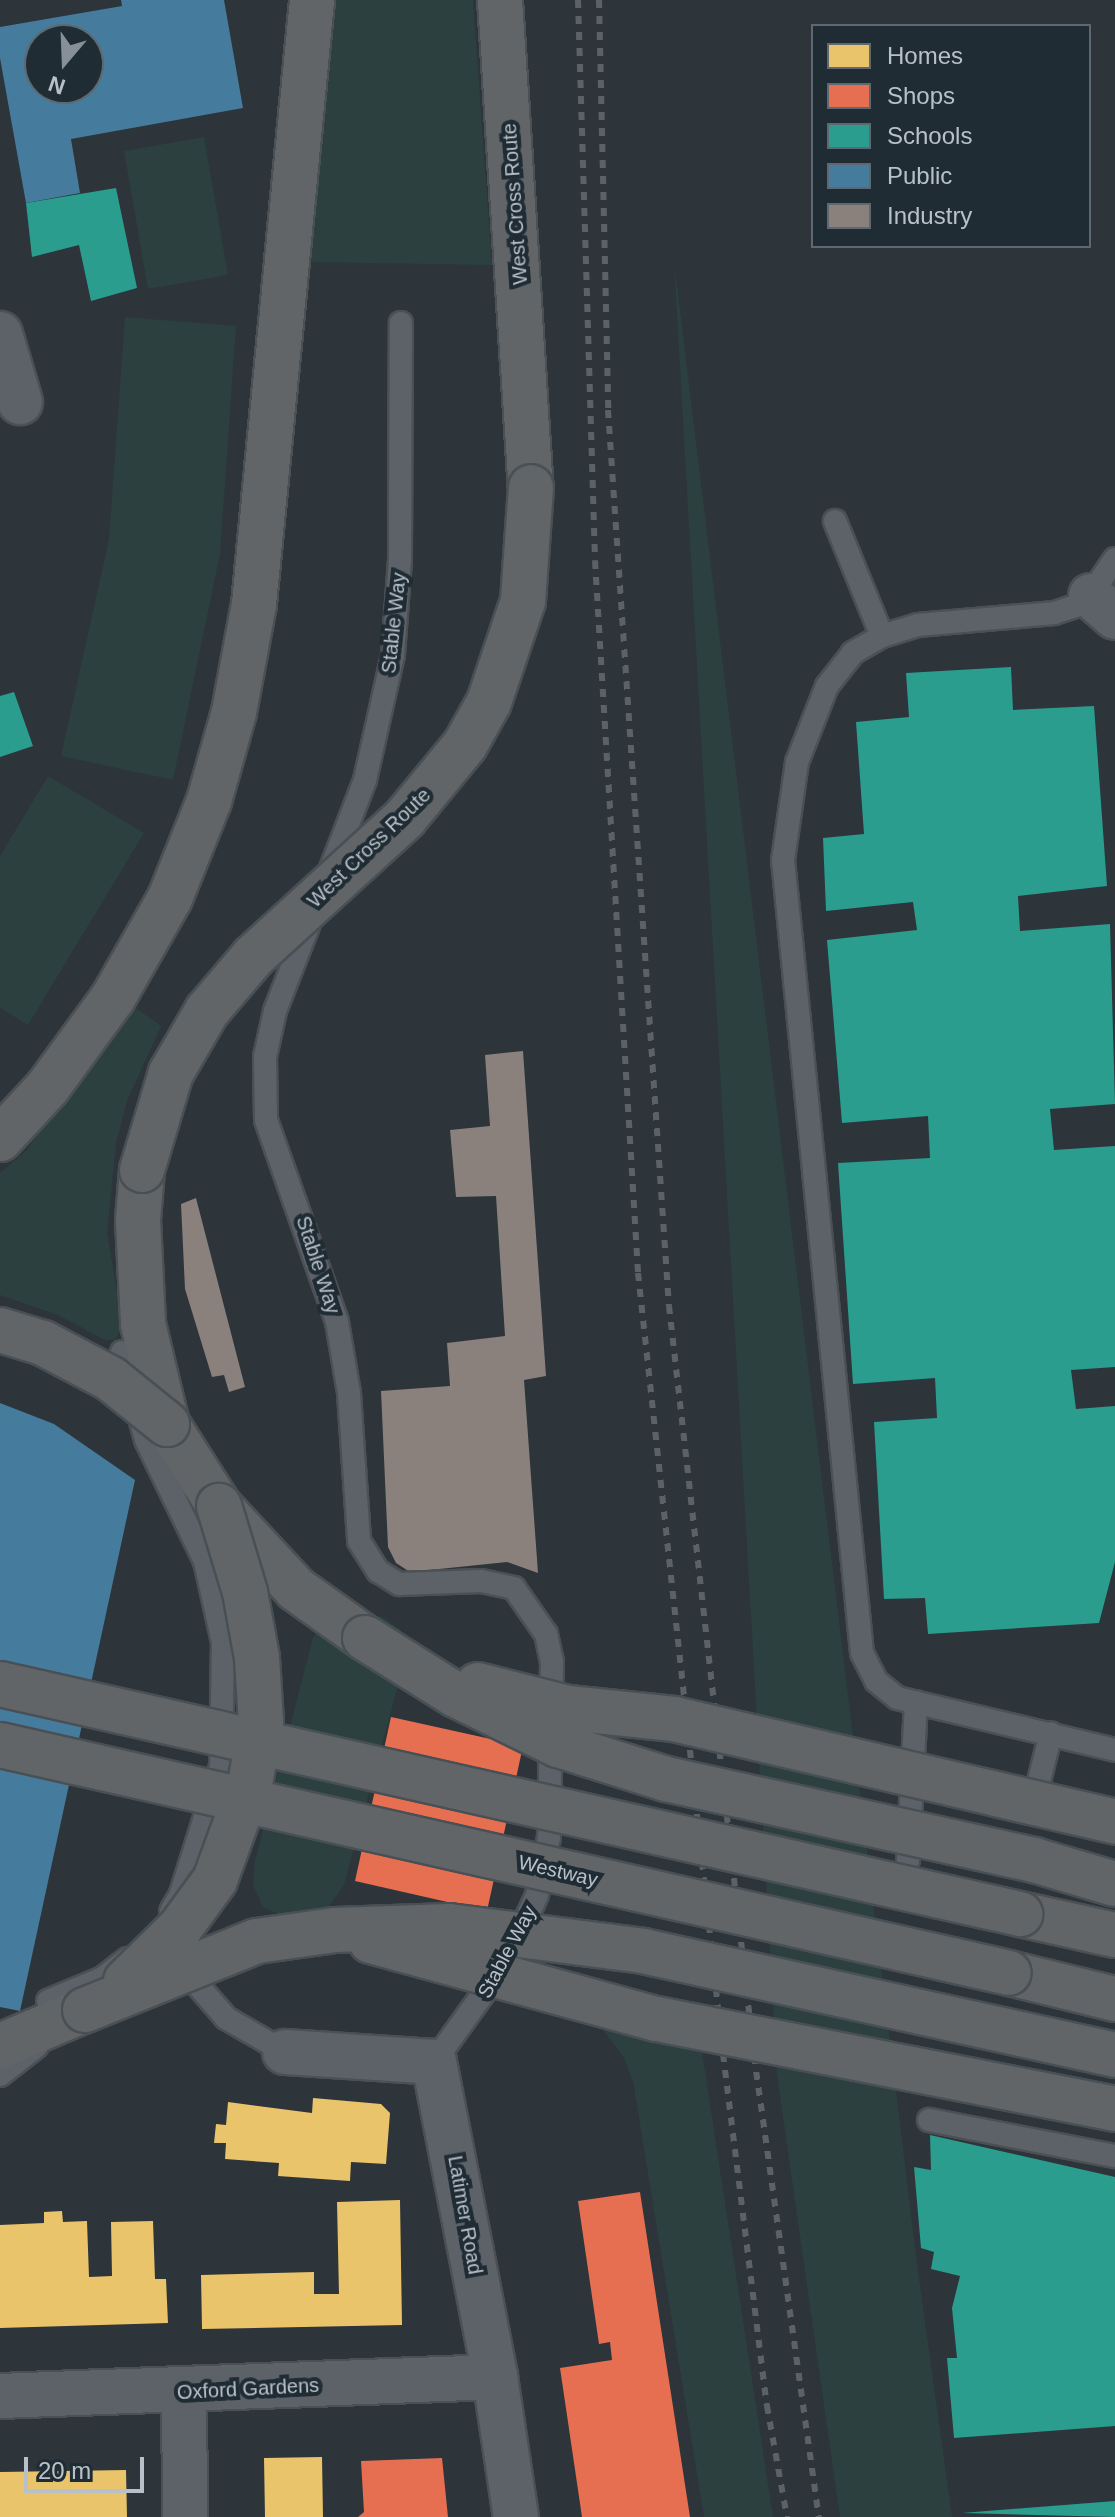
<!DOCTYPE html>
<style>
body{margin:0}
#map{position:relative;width:1115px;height:2517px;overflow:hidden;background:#2d343a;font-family:Helvetica,sans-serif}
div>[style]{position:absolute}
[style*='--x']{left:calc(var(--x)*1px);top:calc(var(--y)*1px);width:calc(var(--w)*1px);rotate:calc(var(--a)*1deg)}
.green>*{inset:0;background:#2b403f}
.homes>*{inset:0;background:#e9c46a}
.shops>*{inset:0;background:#e76f51}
.schools>*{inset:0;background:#2a9d8f}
.public>*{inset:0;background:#457b9d}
.industry>*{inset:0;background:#8a817c}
.roads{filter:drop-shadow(2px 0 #4b5054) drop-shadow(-2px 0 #4b5054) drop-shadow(0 2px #4b5054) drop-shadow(0 -2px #4b5054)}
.lane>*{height:22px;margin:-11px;padding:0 11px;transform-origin:11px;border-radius:11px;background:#5d6268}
.street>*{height:44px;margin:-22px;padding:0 22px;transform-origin:22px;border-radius:22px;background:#5d6268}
.highway>*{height:44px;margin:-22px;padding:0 22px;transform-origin:22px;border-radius:22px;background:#626568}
.rail>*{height:6px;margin-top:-3px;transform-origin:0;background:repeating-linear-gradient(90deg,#5c6166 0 8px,transparent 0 16px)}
.bridges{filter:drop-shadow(2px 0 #495055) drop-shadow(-2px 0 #495055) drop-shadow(0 2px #495055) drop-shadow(0 -2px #495055)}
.highway-bridge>*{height:44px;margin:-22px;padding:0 22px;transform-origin:22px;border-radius:22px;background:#626568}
span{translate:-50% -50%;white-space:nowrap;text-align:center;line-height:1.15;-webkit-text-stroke:8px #202c34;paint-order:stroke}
.street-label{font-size:20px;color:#b8c1ca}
.legend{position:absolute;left:811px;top:24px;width:280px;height:224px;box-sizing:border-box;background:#202c34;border:2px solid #5d6870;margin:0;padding:10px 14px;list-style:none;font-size:24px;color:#b8c1ca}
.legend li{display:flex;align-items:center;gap:16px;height:40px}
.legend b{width:40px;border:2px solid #5d6870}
.north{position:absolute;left:24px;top:24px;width:80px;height:80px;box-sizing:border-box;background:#202c34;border:2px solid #5d6870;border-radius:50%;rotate:199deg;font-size:22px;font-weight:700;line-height:32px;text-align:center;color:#b8c1ca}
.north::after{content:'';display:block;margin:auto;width:28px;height:36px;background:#879098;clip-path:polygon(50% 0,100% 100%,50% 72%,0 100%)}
.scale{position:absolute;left:24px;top:2457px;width:120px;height:36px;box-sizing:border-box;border:4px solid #b8c1ca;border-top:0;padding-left:10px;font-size:24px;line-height:28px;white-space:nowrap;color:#b8c1ca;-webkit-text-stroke:6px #202c34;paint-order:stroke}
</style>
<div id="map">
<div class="green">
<i style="clip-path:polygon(334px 0,473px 0,492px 265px,304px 262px)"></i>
<i style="clip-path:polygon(204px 137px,228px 275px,148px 289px,124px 151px)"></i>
<i style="clip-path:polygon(674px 261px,917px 2264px,952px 2517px,840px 2517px,777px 2074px)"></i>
<i style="clip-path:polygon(125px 317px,236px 326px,220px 554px,173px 780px,61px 756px,109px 539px)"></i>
<i style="clip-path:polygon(48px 776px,144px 833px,28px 1025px,0 1008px,0 856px)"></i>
<i style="clip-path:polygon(130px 1004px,161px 1026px,127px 1101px,116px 1143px,107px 1233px,123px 1327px,115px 1340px,105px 1340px,58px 1315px,0 1295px,0 1173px,26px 1151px)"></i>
<i style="clip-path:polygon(333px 1604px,382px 1617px,401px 1630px,399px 1682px,344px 1885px,323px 1914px,285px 1917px,263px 1907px,253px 1885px,255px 1861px,313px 1638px)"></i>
<i style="clip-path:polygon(602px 2029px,702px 2052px,773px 2517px,704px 2517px,633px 2081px,623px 2056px)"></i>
</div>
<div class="homes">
<i style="clip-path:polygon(313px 2098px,381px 2104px,390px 2113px,386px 2164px,351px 2162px,350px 2181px,278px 2176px,279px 2163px,225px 2159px,226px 2143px,214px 2143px,216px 2124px,226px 2125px,228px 2102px,312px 2113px)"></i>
<i style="clip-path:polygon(400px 2200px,402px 2325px,202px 2329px,201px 2275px,314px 2272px,314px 2294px,339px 2294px,337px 2202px)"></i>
<i style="clip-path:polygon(62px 2211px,63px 2222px,87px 2221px,89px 2277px,112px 2276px,111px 2222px,153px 2221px,155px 2279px,166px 2279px,168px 2323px,0 2328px,0 2225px,44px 2223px,44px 2212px)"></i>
<i style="clip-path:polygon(322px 2457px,323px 2517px,265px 2517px,264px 2458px)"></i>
<i style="clip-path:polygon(126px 2470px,127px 2517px,0 2517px,0 2472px)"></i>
</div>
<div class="shops">
<i style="clip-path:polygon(391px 1717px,523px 1746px,487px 1911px,355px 1881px)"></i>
<i style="clip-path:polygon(640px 2192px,690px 2517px,582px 2517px,560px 2368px,612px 2360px,610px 2342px,599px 2344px,578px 2201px)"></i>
<i style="clip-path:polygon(442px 2458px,448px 2517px,358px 2517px,364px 2512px,361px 2461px)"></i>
</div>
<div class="schools">
<i style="clip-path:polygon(116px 188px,137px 288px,91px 301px,79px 245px,32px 257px,26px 203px)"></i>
<i style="clip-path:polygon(1011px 667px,1013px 710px,1094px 706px,1107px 886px,1018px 896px,1020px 931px,1110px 924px,1115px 1104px,1050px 1109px,1054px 1150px,1115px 1146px,1115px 1367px,1071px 1370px,1076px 1409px,1115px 1406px,1115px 1562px,1099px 1623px,928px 1634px,925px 1598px,884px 1599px,874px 1422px,937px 1418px,935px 1378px,853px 1384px,838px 1163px,930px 1158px,928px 1116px,842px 1123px,827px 940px,917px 930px,913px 902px,826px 911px,823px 838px,864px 834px,856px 722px,909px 717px,906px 673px)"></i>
<i style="clip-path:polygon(14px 692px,33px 746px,0 757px,0 696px)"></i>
<i style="clip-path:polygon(930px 2135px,1115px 2177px,1115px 2426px,954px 2438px,947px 2358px,957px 2358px,952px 2308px,960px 2276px,931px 2269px,934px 2252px,921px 2248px,914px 2167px,931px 2170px)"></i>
<i style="clip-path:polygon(1115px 2501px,1115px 2517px,962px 2513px)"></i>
</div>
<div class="public">
<i style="clip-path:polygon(evenodd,121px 0,224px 0,243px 108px,71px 139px,80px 193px,26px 203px,0 58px,0 27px,122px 6px,121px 0,40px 40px,88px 40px,88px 88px,40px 88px,40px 40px)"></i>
<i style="clip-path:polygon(0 1403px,54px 1424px,135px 1480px,20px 2011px,0 2007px)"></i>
</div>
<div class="industry">
<i style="clip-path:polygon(523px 1051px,546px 1376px,524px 1380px,538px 1573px,507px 1562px,410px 1572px,396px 1563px,388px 1547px,381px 1391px,450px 1386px,447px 1343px,505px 1336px,496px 1196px,456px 1197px,450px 1130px,490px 1126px,485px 1055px)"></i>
<i style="clip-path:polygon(196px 1198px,245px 1387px,229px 1392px,224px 1375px,212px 1377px,185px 1289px,181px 1204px)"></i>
</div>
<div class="roads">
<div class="lane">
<i style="--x:835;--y:521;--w:124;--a:67.8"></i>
<i style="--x:1115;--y:559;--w:53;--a:124.3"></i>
<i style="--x:1085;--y:603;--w:32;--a:162"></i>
<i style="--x:1055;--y:613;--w:138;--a:175"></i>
<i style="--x:918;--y:625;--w:38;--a:163"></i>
<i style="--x:882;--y:636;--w:34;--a:150"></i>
<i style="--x:853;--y:653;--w:42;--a:128.2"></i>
<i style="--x:827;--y:686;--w:82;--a:111.5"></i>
<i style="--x:797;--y:762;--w:99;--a:98.1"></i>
<i style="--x:783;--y:860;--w:797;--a:84.31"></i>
<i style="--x:862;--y:1653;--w:31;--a:63"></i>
<i style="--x:876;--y:1681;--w:27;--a:39"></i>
<i style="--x:897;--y:1698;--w:224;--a:13.4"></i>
<i style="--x:328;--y:876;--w:103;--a:-68.9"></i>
<i style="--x:365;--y:780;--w:128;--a:-77.4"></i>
<i style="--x:393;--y:655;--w:95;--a:-85.8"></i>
<i style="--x:400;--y:560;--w:237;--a:-89.8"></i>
<i style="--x:312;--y:916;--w:102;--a:111.3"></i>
<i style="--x:275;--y:1011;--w:47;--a:102.3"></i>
<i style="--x:265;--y:1057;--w:63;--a:89.1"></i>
<i style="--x:266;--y:1120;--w:214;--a:70.6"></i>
<i style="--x:337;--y:1322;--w:72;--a:80.4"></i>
<i style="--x:349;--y:1393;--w:148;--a:86.1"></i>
<i style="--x:359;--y:1541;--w:36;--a:58"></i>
<i style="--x:378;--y:1571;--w:25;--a:32"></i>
<i style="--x:399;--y:1584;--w:82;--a:-2.1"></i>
<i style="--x:481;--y:1581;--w:34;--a:12"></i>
<i style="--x:514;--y:1588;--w:56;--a:55.2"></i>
<i style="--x:546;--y:1634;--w:29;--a:78"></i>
<i style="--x:552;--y:1662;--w:175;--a:91"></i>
<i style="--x:549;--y:1837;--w:59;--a:101.7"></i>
<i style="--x:537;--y:1895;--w:48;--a:114.4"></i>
<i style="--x:122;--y:1352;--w:91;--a:74.7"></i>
<i style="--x:146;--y:1440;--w:135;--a:64"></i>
<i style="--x:205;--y:1561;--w:83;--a:77.5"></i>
<i style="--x:223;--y:1642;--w:124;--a:90.9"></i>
<i style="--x:221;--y:1766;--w:134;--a:107.4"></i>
<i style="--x:181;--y:1894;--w:20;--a:120"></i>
<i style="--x:1032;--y:1809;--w:78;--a:-76"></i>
<i style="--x:908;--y:1860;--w:158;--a:-87.1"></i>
<i style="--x:180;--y:1965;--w:70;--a:49"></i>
<i style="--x:226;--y:2018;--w:68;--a:30"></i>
<i style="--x:48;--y:2001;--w:60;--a:-22.7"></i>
<i style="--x:103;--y:1978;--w:31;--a:-38"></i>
<i style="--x:434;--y:2062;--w:115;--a:-54.2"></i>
<i style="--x:0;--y:2075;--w:47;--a:-38.1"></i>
<i style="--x:929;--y:2120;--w:189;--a:11"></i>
</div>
<div class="street">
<i style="--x:0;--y:334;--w:71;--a:73.6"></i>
<i style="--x:1091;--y:596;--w:32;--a:41"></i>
<i style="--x:285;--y:2052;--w:149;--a:3.8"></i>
<i style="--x:434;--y:2062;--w:321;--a:79"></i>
<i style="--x:495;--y:2377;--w:142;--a:81.5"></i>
<i style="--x:184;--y:2393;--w:124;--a:89.5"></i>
<i style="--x:0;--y:2396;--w:495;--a:-2.2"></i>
</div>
<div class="highway">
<i style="--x:500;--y:0;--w:488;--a:86.4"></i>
<i style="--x:0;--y:1139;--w:71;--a:-47.3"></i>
<i style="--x:48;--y:1087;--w:110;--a:-53.9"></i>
<i style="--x:113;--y:998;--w:115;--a:-60.3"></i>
<i style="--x:170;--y:898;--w:105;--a:-68.1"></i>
<i style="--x:209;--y:801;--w:92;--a:-74.3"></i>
<i style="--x:234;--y:712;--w:110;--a:-79.5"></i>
<i style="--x:254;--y:604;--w:607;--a:-84.51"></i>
<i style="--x:142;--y:1170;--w:50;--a:94.6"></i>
<i style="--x:138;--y:1220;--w:104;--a:87.2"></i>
<i style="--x:143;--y:1324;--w:103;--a:76.5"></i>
<i style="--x:167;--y:1424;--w:97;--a:57.6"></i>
<i style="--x:219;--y:1506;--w:113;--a:47.1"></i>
<i style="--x:296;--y:1589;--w:85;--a:35.4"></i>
<i style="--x:1020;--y:1914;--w:97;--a:12.5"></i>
<i style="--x:1009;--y:1973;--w:109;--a:13.8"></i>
<i style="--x:0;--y:2046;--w:92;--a:-23"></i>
</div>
</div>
<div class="rail">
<i style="--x:578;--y:0;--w:561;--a:88.26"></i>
<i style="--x:595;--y:561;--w:713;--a:86.54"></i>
<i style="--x:638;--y:1273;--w:786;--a:83.79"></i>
<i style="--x:723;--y:2054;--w:355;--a:82.9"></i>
<i style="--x:767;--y:2406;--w:113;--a:79.8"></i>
<i style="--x:599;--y:0;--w:410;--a:88.7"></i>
<i style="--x:608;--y:410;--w:898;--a:86.11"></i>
<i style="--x:669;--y:1306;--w:755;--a:83.53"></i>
<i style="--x:754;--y:2056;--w:466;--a:82"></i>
</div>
<div class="bridges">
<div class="highway-bridge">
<i style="--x:142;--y:1170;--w:101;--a:-73.4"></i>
<i style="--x:171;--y:1073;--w:72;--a:-59.9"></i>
<i style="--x:207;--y:1011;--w:71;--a:-49.6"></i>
<i style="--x:253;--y:957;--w:206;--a:-42.4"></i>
<i style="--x:405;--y:818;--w:94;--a:-50.6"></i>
<i style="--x:465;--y:745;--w:49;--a:-60.8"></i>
<i style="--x:489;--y:702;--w:107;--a:-71.4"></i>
<i style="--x:523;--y:601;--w:114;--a:-86"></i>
<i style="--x:0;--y:1330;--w:45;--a:16.8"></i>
<i style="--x:43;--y:1343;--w:77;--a:27.9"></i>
<i style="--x:111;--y:1379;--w:72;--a:38.8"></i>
<i style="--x:365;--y:1638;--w:107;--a:32.1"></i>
<i style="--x:456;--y:1695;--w:114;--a:26.1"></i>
<i style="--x:558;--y:1745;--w:113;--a:17.5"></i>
<i style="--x:666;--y:1779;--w:377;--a:12.4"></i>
<i style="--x:1034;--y:1860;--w:84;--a:16.5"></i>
<i style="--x:0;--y:1684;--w:1046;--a:12.71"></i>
<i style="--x:478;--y:1685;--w:93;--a:14.3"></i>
<i style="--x:568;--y:1708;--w:107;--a:5.9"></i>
<i style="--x:674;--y:1719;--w:453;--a:13.1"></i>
<i style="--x:0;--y:1745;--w:1034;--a:12.73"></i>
<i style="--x:371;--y:1941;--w:296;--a:15.3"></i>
<i style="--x:657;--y:2019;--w:467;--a:11.1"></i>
<i style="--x:126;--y:1981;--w:76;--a:-44.5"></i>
<i style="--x:180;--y:1928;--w:59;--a:-53.9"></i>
<i style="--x:215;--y:1880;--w:102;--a:-70"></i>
<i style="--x:250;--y:1784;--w:63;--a:-79.9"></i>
<i style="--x:261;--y:1722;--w:64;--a:-93.6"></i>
<i style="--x:257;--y:1658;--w:67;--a:-100.3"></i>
<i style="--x:245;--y:1592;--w:90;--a:-106.8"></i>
<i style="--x:85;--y:2010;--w:185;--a:-21.9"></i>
<i style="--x:257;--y:1941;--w:79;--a:-8"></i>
<i style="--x:335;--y:1930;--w:114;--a:-2"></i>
<i style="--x:449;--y:1926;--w:196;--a:7.3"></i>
<i style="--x:643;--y:1951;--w:483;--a:12.4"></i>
</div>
</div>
<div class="street-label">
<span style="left:515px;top:204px;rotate:-94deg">West Cross Route</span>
<span style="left:394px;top:623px;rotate:-84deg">Stable Way</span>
<span style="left:369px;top:848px;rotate:-44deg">West Cross Route</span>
<span style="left:318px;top:1265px;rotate:72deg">Stable Way</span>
<span style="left:558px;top:1871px;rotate:13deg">Westway</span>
<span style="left:507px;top:1952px;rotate:-62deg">Stable Way</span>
<span style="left:465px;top:2215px;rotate:80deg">Latimer Road</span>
<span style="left:248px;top:2389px;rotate:-3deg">Oxford Gardens</span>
</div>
<ul class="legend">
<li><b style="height:22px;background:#e9c46a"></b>Homes</li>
<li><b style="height:22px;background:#e76f51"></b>Shops</li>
<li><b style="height:22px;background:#2a9d8f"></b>Schools</li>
<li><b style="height:22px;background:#457b9d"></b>Public</li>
<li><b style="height:22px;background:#8a817c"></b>Industry</li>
</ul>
<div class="north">N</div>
<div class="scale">20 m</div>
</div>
